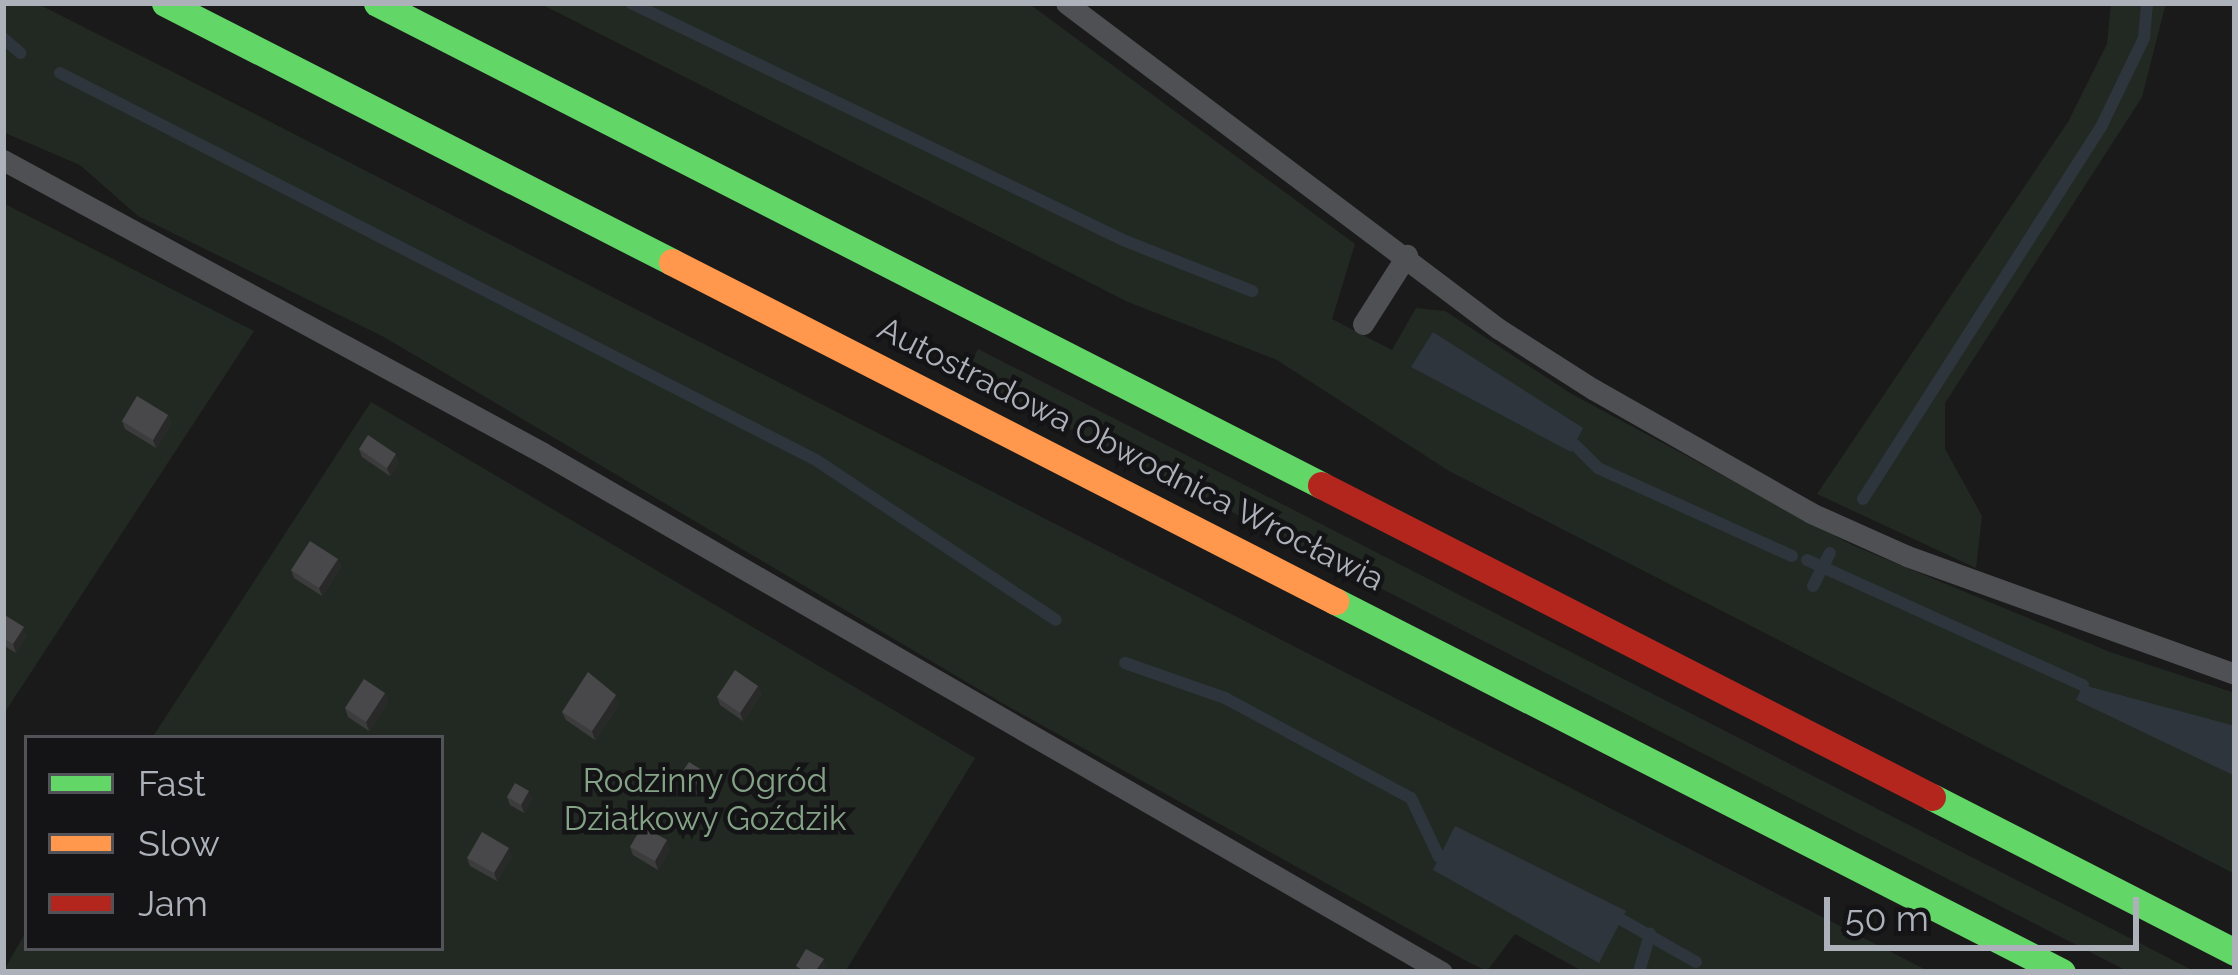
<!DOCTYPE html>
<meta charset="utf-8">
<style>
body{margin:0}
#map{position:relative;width:2238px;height:975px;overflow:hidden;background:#1a1a1a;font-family:Raleway,sans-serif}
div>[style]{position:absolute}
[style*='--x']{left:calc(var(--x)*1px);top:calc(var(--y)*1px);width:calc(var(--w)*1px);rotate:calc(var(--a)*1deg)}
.green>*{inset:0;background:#222923}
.water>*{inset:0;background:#2e353c}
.stream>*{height:12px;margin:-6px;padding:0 6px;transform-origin:6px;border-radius:6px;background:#2e353c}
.lane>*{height:21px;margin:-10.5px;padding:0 10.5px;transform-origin:10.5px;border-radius:10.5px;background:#4f5053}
.fast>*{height:27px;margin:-13.5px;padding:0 13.5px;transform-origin:13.5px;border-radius:13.5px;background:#63d668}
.slow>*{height:27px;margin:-13.5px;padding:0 13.5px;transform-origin:13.5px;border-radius:13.5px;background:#ff974d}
.jam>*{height:27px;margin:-13.5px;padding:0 13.5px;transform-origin:13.5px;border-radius:13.5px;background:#b3261e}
.wall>*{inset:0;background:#3c3c3d}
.shaded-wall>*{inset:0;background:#29292a}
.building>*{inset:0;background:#48484b}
span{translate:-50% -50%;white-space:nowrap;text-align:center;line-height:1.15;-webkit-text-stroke:9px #141416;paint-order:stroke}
.street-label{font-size:33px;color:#adb1ba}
.park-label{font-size:33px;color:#85a386}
.frame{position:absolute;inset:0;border:6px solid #adb1ba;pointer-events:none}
.legend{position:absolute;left:24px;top:735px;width:420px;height:216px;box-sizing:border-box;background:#141416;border:3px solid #515358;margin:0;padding:15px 21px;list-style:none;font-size:36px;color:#adb1ba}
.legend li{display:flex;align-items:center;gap:24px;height:60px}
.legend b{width:60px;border:3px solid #515358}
.scale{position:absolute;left:1824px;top:897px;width:315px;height:54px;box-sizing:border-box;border:6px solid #adb1ba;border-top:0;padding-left:15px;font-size:36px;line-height:42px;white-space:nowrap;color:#adb1ba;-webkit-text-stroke:9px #141416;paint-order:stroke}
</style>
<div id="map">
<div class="green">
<i style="clip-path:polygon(3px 3px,36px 3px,171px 71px,1930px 972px,1584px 972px,1515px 934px,1487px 971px,1470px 963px,1002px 703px,384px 337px,138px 216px,80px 165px,3px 132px)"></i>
<i style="clip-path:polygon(539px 3px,1028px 3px,1355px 244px,1332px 319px,1392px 350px,1416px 308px,1445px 311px,1570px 393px,1852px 545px,2110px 652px,2235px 693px,2235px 874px,1449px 471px,1277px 360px,1128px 302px)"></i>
<i style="clip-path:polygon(2111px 3px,2166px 3px,2142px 97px,1945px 403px,1945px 449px,1982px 516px,1976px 568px,1817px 494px,2068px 122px,2107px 44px)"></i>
<i style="clip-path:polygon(3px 203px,254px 331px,3px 715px)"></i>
<i style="clip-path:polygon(978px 349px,1284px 505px,2196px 972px,2129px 972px,965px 375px)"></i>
<i style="clip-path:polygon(371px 402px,975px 758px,845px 972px,3px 972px,27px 930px,27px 948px,441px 948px,441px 738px,152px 738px)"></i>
</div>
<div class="water">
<i style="clip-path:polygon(1433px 332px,1583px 428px,1571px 452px,1411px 367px)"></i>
<i style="clip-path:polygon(2083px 685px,2235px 726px,2235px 776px,2076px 700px)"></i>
<i style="clip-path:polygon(1455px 826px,1626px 911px,1599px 963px,1433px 870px)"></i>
</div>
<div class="stream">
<i style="--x:631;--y:3;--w:546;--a:25.72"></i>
<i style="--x:1123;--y:240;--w:139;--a:21.6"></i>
<i style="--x:3;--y:38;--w:23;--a:41"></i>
<i style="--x:60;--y:73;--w:849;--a:27.11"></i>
<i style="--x:816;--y:460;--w:288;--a:33.7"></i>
<i style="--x:1575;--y:445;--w:33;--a:45"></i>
<i style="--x:1598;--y:468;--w:213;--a:24.4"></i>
<i style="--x:1863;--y:499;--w:442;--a:-57.4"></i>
<i style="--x:2101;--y:127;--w:99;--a:-64.2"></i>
<i style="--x:2144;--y:38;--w:35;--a:-85"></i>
<i style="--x:1807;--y:560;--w:303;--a:24.4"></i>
<i style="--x:1813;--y:586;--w:37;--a:-63"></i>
<i style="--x:1125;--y:663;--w:106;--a:19.3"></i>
<i style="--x:1225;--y:698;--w:211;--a:28.3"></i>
<i style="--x:1411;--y:798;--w:65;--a:64.6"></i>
<i style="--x:1622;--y:920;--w:85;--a:29.6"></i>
<i style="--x:1639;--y:972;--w:40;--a:-74"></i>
</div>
<div class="lane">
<i style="--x:1066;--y:3;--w:542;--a:36.98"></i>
<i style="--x:1499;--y:329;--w:112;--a:32.6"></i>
<i style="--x:1593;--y:389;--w:251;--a:29.6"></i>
<i style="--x:1811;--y:513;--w:105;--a:24.1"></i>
<i style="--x:1907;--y:556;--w:349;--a:19.8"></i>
<i style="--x:3;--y:160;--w:614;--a:28.48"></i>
<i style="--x:543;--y:453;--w:1038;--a:30"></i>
<i style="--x:1363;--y:324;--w:82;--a:-57.5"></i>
</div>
<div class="fast">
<i style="--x:165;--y:3;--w:569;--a:27.06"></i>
<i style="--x:377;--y:3;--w:1060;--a:27.05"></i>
<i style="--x:1335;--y:601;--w:816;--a:27.04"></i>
<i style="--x:1932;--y:797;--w:340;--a:27.1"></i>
</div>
<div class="slow">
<i style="--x:672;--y:262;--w:745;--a:27.08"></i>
</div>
<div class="jam">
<i style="--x:1321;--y:485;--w:686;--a:27.05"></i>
</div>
<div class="wall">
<i style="clip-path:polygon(168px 415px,171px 424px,156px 448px,125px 429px,122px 421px)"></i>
<i style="clip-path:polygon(359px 449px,399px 463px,390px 476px,362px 457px)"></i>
<i style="clip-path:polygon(338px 559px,341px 567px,322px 596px,294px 578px,291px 570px)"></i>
<i style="clip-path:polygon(3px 614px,27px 635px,16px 653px,3px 645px)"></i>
<i style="clip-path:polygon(758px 686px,761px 694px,743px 721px,720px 705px,717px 697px)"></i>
<i style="clip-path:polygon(385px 693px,388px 702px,369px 731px,348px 717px,345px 708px)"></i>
<i style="clip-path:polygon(619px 704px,595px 740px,566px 720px,562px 712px)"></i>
<i style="clip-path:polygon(679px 777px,708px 780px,698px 795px,682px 785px)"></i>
<i style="clip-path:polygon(507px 797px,532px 799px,524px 813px,510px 805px)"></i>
<i style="clip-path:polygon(630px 847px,670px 848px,658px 870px,633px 855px)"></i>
<i style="clip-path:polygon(512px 856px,497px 881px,470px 866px,467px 858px)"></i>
</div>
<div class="shaded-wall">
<i style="clip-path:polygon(168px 415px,171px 424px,156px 448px,153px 440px)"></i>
<i style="clip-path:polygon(396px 454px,399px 463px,390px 476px,387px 468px)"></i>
<i style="clip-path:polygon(338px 559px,341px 567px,322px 596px,319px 588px)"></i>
<i style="clip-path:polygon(24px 627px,27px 635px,16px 653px,13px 644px)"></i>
<i style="clip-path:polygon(758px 686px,761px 694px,743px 721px,740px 713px)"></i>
<i style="clip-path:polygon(385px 693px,388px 702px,369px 731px,366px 722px)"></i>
<i style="clip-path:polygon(616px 695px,619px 704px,595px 740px,592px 731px)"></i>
<i style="clip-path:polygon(705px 772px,708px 780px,698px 795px,695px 787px)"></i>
<i style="clip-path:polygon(529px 791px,532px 799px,524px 813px,521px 805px)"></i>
<i style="clip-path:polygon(667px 840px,670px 848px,658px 870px,655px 861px)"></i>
<i style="clip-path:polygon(509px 848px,512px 856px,497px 881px,494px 873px)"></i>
<i style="clip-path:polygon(824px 959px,827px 968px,824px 972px,815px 972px)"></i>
</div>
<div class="building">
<i style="clip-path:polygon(137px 396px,168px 415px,153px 440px,122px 421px)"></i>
<i style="clip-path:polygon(368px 435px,396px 454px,387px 468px,359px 449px)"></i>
<i style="clip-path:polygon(310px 541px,338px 559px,319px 588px,291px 570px)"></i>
<i style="clip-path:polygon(3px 614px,24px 627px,13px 644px,3px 638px)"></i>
<i style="clip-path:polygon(735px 670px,758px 686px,740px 713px,717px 697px)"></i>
<i style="clip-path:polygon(588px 672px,616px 695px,592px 731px,562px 712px)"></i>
<i style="clip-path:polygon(364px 679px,385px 693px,366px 722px,345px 708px)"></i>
<i style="clip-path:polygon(689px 762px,705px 772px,695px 787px,679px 777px)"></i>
<i style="clip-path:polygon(515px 783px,529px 791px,521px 805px,507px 797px)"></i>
<i style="clip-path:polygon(642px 826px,667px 840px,655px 861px,630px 847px)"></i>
<i style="clip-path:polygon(482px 832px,509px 848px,494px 873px,467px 858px)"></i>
<i style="clip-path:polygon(806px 949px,824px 959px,815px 972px,805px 972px,796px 966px)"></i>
</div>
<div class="street-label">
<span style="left:1131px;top:454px;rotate:27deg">Autostradowa Obwodnica Wrocławia</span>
</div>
<div class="park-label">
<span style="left:705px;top:800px">Rodzinny Ogród<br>Działkowy Goździk</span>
</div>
<div class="frame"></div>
<ul class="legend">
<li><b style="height:15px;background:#63d668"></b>Fast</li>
<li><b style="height:15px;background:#ff974d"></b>Slow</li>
<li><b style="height:15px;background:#b3261e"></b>Jam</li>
</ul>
<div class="scale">50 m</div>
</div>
